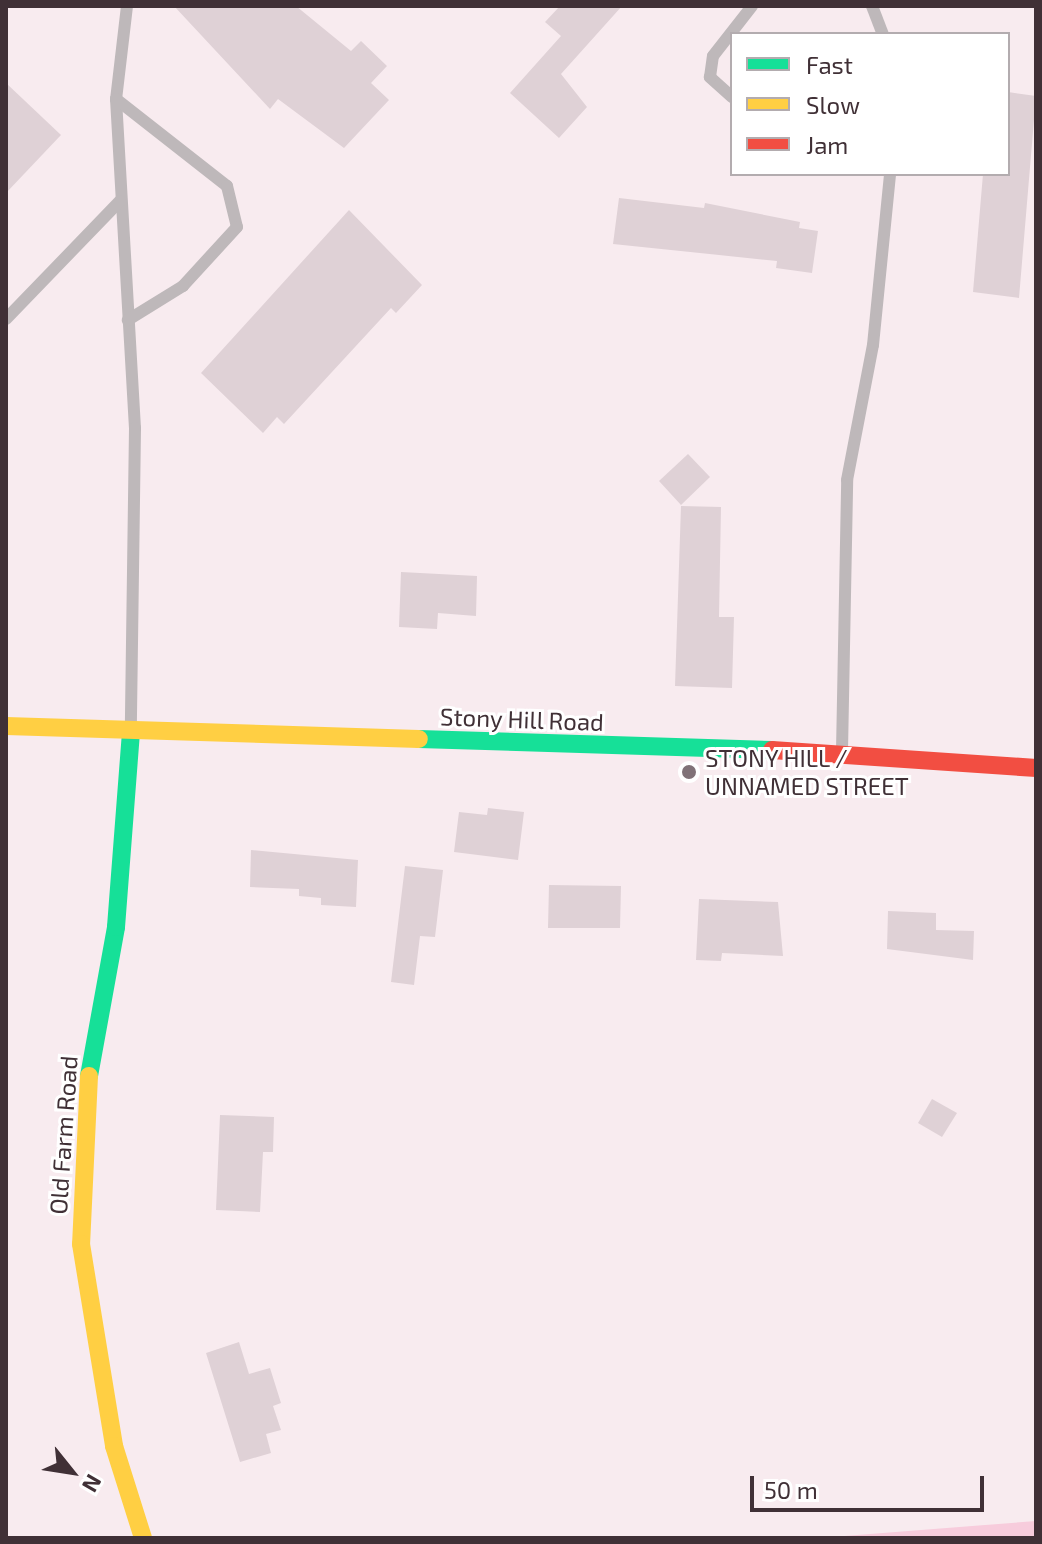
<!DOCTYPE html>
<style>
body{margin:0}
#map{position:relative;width:1042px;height:1544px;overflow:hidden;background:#f8ebef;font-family:"Exo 2",sans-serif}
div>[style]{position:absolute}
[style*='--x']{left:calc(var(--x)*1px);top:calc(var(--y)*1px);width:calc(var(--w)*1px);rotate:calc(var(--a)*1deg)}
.green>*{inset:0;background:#f7ccdc}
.building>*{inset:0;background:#dfd1d6}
.lane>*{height:12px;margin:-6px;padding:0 6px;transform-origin:6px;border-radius:6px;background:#beb8ba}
.fast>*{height:18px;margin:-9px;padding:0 9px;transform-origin:9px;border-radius:9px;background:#16e098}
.slow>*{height:18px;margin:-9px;padding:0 9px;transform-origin:9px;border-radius:9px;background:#ffcf43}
.jam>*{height:18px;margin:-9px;padding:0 9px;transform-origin:9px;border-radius:9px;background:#f24e42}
.dots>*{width:22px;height:22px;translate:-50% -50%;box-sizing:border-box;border:4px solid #fff;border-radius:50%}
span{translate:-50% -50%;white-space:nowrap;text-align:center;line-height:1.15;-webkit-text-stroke:6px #fff;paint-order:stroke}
.street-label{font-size:24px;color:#403036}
.poi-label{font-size:24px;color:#403036}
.left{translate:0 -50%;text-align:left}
.frame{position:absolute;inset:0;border:8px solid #403036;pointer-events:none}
.legend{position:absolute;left:730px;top:32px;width:280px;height:144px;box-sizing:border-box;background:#fff;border:2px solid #b3acaf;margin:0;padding:10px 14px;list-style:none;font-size:24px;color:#403036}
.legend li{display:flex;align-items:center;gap:16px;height:40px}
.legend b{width:40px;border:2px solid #b3acaf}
.north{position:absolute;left:32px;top:1432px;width:80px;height:80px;-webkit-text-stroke:6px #fff;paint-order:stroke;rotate:120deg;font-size:22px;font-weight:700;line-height:32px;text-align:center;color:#403036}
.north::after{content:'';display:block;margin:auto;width:28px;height:36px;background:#403036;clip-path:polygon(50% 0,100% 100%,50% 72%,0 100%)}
.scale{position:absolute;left:750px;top:1476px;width:234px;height:36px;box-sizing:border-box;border:4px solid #403036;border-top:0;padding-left:10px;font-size:24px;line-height:28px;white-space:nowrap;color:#403036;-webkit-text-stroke:6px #fff;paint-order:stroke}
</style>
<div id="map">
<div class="green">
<i style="clip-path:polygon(1036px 1521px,1036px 1538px,819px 1538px)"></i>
</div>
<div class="building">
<i style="clip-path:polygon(174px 6px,296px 6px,351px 51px,361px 41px,387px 66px,371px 83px,389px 100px,344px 148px,278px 99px,270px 109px)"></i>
<i style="clip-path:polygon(560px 6px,622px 6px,561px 74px,587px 107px,559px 138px,510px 93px,561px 36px,545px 22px)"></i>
<i style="clip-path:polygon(6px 83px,61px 135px,6px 193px)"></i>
<i style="clip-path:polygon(1008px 92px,1036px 96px,1019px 298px,973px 292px,983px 174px,1008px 174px)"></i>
<i style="clip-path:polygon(619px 198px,704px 208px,705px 203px,800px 222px,799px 228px,818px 231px,812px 273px,776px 268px,777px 261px,613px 244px)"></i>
<i style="clip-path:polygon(349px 210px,422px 285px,396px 313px,391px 308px,284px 424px,277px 417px,263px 433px,201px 373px)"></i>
<i style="clip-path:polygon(688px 454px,710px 477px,681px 505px,659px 481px)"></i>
<i style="clip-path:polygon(681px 506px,721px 507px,719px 617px,734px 617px,732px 688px,675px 686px)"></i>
<i style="clip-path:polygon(401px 572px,477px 576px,476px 616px,438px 613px,437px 629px,399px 627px)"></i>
<i style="clip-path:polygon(488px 808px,524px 812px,518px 860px,454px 852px,459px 812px,487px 815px)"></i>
<i style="clip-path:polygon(251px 850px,358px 860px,356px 907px,321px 905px,321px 898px,299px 896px,299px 889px,250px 887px)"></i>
<i style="clip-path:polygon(405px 866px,443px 870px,435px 937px,420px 936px,414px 985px,391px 982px)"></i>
<i style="clip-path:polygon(549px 885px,621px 886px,620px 928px,548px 928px)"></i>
<i style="clip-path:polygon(699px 899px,778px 902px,783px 956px,722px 953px,721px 961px,696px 960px)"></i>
<i style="clip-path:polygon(888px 911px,936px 913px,936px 930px,974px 931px,973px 960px,887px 949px)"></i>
<i style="clip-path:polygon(932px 1099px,957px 1113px,942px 1137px,918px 1123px)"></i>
<i style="clip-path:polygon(220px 1115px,274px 1117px,273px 1152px,263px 1152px,260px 1212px,216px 1210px)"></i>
<i style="clip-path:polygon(239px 1342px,249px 1374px,270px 1368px,281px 1403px,273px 1406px,281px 1430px,266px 1434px,271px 1453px,240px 1462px,206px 1353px)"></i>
</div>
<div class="lane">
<i style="--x:127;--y:6;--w:94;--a:96.7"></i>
<i style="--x:116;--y:99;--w:330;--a:86.7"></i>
<i style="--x:135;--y:428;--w:301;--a:90.8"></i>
<i style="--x:872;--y:6;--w:30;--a:69"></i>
<i style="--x:732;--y:97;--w:30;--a:-138"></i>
<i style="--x:710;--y:77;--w:21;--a:-82"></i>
<i style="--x:713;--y:56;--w:63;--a:-52"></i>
<i style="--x:116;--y:99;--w:141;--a:38.1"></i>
<i style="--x:227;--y:186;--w:42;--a:76.3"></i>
<i style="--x:237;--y:227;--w:80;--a:132.5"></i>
<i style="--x:183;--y:286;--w:65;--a:148.3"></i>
<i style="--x:6;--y:319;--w:164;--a:-46"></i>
<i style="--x:842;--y:751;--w:271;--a:-88.9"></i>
<i style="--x:847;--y:480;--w:137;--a:-79.1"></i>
<i style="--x:873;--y:345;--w:172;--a:-84.3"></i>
</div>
<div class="fast">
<i style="--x:419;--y:739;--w:353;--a:1.8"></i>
<i style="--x:89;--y:1076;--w:151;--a:-79.7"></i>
<i style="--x:116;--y:927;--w:197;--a:-85.6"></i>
</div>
<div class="slow">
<i style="--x:6;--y:726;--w:413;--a:1.8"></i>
<i style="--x:89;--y:1076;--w:168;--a:92.7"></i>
<i style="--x:81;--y:1244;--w:205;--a:80.7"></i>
<i style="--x:114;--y:1446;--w:96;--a:72.5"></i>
</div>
<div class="jam">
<i style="--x:772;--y:750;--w:265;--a:3.9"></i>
</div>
<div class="dots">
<i style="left:689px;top:772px;background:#807177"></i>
</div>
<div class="street-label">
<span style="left:522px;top:719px;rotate:2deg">Stony Hill Road</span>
<span style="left:63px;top:1135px;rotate:-86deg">Old Farm Road</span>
</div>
<div class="poi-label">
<span class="left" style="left:705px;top:772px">STONY HILL /<br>UNNAMED STREET</span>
</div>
<div class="frame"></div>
<ul class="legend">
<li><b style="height:10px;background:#16e098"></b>Fast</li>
<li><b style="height:10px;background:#ffcf43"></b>Slow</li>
<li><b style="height:10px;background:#f24e42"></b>Jam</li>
</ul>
<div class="north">N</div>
<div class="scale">50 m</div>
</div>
